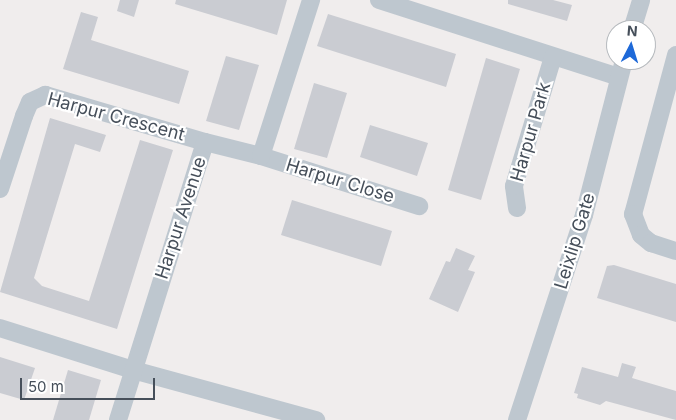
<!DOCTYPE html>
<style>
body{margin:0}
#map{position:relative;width:676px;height:420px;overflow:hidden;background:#f0eded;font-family:Inter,sans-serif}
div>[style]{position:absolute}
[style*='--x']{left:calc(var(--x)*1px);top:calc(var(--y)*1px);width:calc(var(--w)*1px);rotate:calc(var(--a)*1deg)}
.building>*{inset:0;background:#caccd2}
.minor>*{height:18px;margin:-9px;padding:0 9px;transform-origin:9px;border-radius:9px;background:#bec7cf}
span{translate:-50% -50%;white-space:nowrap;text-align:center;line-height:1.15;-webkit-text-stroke:4.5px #fff;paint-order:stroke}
.street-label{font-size:18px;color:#464f5a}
.north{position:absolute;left:606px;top:20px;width:50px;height:50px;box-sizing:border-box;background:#fff;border:1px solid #b5b9bd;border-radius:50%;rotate:5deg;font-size:14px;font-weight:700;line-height:20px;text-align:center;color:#464f5a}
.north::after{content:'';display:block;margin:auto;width:18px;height:22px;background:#1e69d8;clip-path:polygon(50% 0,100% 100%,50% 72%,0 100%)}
.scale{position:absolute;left:20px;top:378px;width:135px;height:22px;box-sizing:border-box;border:2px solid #464f5a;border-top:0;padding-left:6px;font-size:15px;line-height:18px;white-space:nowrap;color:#464f5a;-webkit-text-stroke:4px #fff;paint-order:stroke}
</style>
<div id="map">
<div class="building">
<i style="clip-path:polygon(120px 0,139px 0,134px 17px,117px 11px)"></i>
<i style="clip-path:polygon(176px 0,287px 0,277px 35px,175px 4px)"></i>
<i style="clip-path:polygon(508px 0,553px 0,572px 5px,567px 21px,508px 4px)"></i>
<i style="clip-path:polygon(81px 12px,98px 17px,91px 40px,189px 71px,179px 104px,63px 69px)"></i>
<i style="clip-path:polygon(328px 14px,456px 54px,446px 87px,317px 46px)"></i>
<i style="clip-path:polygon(226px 56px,259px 65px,239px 130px,206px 121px)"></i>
<i style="clip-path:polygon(486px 58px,520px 69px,481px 200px,448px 190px)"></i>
<i style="clip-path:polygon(314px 83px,347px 93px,327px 158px,294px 149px)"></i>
<i style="clip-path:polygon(50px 118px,106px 135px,100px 152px,75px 144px,34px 278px,42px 286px,89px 301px,140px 140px,173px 150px,117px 329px,0 292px)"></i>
<i style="clip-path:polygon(370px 125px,428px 143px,417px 176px,360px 157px)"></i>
<i style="clip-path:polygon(292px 200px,392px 231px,381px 266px,281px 235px)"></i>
<i style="clip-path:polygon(456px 248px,475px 256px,468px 270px,475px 272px,458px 312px,429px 299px,446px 261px,450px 262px)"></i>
<i style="clip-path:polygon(614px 265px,676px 284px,676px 322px,597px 298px,607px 266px)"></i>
<i style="clip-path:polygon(0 357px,35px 368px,24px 400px,0 393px)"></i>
<i style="clip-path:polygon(622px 363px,636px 367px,632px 378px,676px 391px,676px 420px,606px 401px,600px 405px,577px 398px,578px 394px,574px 393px,582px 367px,618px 377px)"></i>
<i style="clip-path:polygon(68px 370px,101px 380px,89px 420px,53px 420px)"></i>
</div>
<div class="minor">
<i style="--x:379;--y:0;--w:252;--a:17.8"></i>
<i style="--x:632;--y:30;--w:31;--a:-73"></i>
<i style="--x:676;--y:55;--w:165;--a:105.1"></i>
<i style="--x:633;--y:214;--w:22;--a:69"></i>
<i style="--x:641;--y:235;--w:13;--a:39"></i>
<i style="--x:651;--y:243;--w:26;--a:18"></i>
<i style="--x:261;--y:156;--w:166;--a:17.6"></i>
<i style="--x:0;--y:189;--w:77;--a:-71.8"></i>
<i style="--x:24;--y:116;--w:15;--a:-67"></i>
<i style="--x:30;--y:102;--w:17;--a:-25"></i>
<i style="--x:45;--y:95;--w:167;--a:16.4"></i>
<i style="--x:517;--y:208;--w:22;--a:-98"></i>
<i style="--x:514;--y:186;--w:135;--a:-73.2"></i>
<i style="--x:0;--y:328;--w:139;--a:17.5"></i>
<i style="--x:133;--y:370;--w:190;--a:15.3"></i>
<i style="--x:118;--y:420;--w:291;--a:-72.6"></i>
<i style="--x:205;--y:142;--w:58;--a:14"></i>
<i style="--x:261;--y:156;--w:164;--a:-72.2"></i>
<i style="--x:517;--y:420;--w:216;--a:-71.9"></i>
<i style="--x:584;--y:215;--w:160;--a:-75.5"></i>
</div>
<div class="street-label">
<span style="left:116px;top:117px;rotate:15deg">Harpur Crescent</span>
<span style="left:531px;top:132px;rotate:-74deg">Harpur Park</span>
<span style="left:340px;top:181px;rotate:17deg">Harpur Close</span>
<span style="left:181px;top:218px;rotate:-72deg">Harpur Avenue</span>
<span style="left:575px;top:241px;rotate:-73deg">Leixlip Gate</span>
</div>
<div class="north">N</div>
<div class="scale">50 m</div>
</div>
